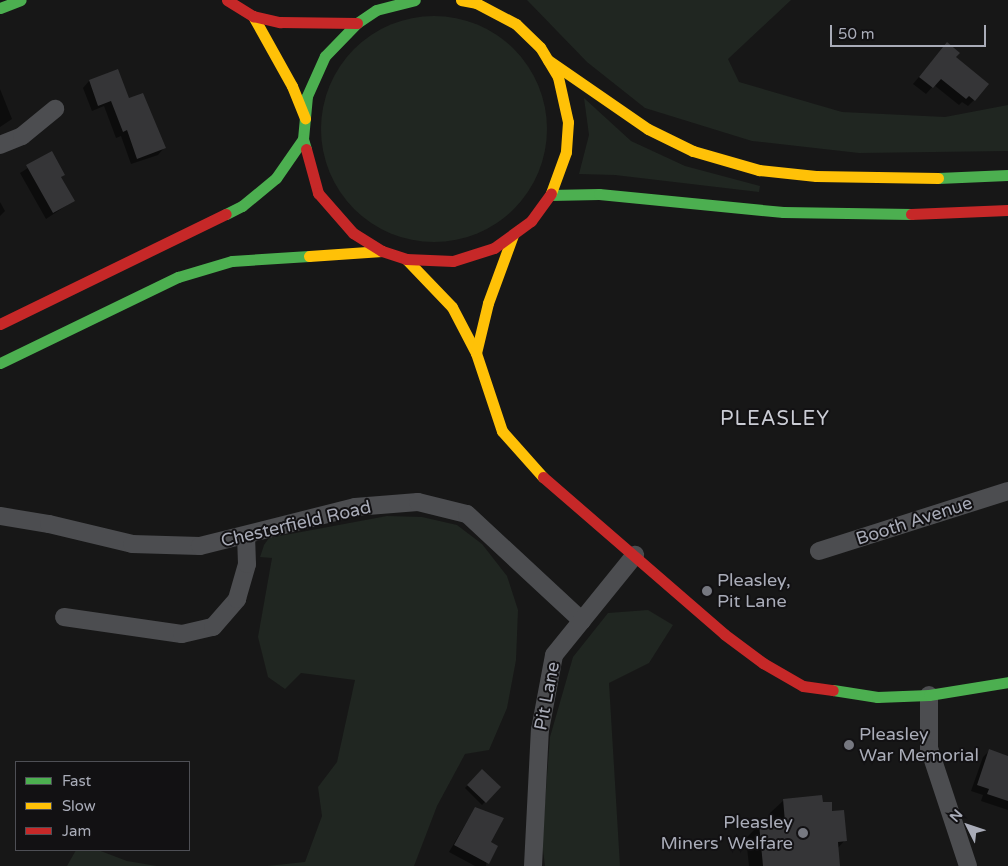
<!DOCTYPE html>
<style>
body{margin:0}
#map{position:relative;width:1008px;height:866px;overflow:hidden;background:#171717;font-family:"Varela Round",sans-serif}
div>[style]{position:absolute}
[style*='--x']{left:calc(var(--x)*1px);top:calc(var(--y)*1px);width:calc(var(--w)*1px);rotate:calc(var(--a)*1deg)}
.green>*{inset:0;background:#202621}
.round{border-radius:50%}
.shadow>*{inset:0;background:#0007}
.building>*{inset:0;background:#353537}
.street>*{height:18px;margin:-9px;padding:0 9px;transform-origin:9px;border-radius:9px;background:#4c4d50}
.fast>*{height:11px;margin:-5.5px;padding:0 5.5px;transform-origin:5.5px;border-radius:5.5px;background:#4caf50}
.slow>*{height:11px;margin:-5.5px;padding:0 5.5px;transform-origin:5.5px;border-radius:5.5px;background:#ffc107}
.jam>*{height:11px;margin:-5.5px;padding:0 5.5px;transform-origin:5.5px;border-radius:5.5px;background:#c62828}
.dots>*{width:14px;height:14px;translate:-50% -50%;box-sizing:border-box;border:2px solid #121113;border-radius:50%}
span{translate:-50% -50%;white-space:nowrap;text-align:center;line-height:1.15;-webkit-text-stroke:4px #121113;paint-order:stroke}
.street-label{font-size:18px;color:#a9acb8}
.poi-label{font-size:18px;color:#a9acb8}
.left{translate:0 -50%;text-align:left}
.right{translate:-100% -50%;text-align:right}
.quarter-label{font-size:20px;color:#caccd4;letter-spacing:1px}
.legend{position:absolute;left:15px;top:761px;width:175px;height:90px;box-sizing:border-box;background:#121113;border:1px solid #4e4f55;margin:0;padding:6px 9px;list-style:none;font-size:15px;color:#a9acb8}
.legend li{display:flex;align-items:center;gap:10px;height:25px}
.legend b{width:25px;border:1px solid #4e4f55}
.north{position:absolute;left:943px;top:801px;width:50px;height:50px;-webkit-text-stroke:4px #121113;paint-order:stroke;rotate:311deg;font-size:14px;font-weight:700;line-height:20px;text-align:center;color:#a9acb8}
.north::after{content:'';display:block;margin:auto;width:18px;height:22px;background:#a9acb8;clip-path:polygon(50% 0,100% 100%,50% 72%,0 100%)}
.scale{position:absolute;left:830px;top:25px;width:156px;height:22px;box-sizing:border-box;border:2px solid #a9acb8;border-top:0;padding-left:6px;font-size:15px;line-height:18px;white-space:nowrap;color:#a9acb8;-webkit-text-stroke:4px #121113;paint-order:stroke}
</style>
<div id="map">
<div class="green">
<i style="clip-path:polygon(527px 0,791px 0,728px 59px,739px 82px,842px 112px,945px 117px,1008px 105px,1008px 151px,859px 153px,752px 141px,645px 108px,587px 62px)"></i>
<i class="round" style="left:321px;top:16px;width:226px;height:226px"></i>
<i style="clip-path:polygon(584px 98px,631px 141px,685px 166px,760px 186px,759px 192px,615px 175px,579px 174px,589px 135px)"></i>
<i style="clip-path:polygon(387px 516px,422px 517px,457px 525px,482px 544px,507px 576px,518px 610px,516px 660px,507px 708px,489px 750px,465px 754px,437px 806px,414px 866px,267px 866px,305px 862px,322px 816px,318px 787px,337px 762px,355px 680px,301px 673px,285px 689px,268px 677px,258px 637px,272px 558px,260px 557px,264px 545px,269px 538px)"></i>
<i style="clip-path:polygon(648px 610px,673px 625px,649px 663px,609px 683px,620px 866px,545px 866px,542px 842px,550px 737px,573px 657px,608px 613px)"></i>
<i style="clip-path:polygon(76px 850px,98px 850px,127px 861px,157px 866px,67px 866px)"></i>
</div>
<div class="shadow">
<i style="clip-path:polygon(947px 44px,974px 100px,968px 106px,962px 102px,959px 105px,934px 85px,926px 94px,913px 84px)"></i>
<i style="clip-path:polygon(118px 71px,129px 100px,164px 148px,158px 155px,131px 164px,121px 136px,116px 138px,104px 106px,92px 111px,83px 88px,89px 81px)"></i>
<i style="clip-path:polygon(0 89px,12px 119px,0 127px)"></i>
<i style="clip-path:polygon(52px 153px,60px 178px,73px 201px,46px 219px,20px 173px)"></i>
<i style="clip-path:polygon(0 202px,5px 211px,0 216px)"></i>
<i style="clip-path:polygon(989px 751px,1008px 757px,1008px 810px,981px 801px,983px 795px,971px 791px,983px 757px)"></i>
<i style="clip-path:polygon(482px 771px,499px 787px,482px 805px,465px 788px)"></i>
<i style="clip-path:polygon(784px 800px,822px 804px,831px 813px,845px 840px,837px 849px,839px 866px,749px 866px,746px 838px,759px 825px,772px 824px,770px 813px)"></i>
<i style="clip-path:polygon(475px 808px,489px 842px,486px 866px,475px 866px,449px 852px)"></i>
</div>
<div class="building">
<i style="clip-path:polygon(947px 42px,960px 53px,956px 57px,989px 84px,975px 101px,969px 96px,966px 99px,941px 79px,933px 88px,919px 77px)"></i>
<i style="clip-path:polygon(118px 69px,129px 98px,143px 93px,166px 148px,137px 159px,127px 130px,123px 132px,111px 101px,98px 106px,89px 80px)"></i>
<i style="clip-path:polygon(52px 151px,65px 175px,61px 177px,75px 201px,53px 213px,26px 165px)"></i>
<i style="clip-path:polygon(989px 749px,1008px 756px,1008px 801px,987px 794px,989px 789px,977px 785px)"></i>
<i style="clip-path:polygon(482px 769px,501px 787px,486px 803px,467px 785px)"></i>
<i style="clip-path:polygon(822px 795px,823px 802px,832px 802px,832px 811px,844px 810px,847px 841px,838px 842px,840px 866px,763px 866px,759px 824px,785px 822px,783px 799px)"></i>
<i style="clip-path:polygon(475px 807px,504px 818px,491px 842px,498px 846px,489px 864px,454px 845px)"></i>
</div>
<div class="street">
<i style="--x:0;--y:145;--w:24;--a:-22"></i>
<i style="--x:22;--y:136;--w:43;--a:-39.3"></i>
<i style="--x:0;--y:516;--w:50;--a:9.3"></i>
<i style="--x:49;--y:524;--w:85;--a:13.5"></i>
<i style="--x:132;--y:544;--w:68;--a:1.7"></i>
<i style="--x:200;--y:546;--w:160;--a:-14.1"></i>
<i style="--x:355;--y:507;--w:63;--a:-4.5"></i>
<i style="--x:418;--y:502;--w:50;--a:13.8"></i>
<i style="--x:467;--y:514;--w:157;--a:42.9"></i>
<i style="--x:819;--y:551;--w:198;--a:-17.6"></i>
<i style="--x:64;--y:617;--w:119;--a:8.2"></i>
<i style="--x:182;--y:634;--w:32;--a:-13"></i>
<i style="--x:213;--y:627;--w:37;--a:-49"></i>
<i style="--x:237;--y:599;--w:36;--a:-74"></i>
<i style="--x:247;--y:564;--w:28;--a:-92"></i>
<i style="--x:929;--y:695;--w:53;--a:90"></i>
<i style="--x:929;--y:748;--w:124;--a:71.7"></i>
<i style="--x:533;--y:866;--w:136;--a:-87.1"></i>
<i style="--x:540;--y:730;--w:76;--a:-79.4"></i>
<i style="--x:554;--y:655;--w:129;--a:-51"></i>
</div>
<div class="fast">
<i style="--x:0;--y:8;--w:22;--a:-21"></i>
<i style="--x:306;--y:149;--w:10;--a:-107"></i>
<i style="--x:303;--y:139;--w:43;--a:-84.7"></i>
<i style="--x:307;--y:96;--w:44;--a:-65.8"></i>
<i style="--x:325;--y:56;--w:46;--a:-45.9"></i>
<i style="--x:357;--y:23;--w:23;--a:-34"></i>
<i style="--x:376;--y:10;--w:40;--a:-14.4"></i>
<i style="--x:938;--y:178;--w:70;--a:-2.5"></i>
<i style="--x:550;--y:195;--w:49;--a:-1.2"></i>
<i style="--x:599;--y:194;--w:185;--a:5.6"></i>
<i style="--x:783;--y:212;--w:128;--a:0.9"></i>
<i style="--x:226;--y:214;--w:18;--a:-27"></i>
<i style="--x:242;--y:206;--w:44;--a:-39.5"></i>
<i style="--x:276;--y:178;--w:47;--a:-55.3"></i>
<i style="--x:0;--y:363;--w:198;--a:-25.8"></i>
<i style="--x:178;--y:277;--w:56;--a:-16.5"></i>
<i style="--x:232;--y:261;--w:77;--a:-3.7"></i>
<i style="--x:833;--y:690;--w:45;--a:9"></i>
<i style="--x:877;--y:697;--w:52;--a:-2.2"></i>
<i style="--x:929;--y:695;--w:80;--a:-9.3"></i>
</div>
<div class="slow">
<i style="--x:461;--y:0;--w:15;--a:11"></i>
<i style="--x:476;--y:3;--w:45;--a:27.7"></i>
<i style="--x:516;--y:24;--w:33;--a:44"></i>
<i style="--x:540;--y:47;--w:35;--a:59"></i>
<i style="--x:558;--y:77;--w:46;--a:77.5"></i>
<i style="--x:568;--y:122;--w:30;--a:94"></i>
<i style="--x:566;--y:152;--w:44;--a:110.1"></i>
<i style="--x:253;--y:16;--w:80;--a:60.9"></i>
<i style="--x:292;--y:86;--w:35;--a:68"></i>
<i style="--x:548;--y:60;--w:121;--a:34.6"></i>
<i style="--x:648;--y:129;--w:50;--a:26.1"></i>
<i style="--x:693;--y:151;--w:69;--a:16.1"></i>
<i style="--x:759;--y:170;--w:57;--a:6"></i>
<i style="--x:816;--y:176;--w:122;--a:0.9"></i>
<i style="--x:309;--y:256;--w:73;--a:-3.9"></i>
<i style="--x:406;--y:259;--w:66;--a:46.2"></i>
<i style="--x:452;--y:307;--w:52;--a:62.4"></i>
<i style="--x:476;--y:353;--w:82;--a:71.6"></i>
<i style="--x:502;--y:431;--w:62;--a:48.3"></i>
<i style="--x:476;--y:353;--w:51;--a:-76.5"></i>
<i style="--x:488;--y:303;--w:72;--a:-69.8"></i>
</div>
<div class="jam">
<i style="--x:227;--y:0;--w:31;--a:32"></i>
<i style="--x:253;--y:16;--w:28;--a:13"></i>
<i style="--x:280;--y:22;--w:77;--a:0.7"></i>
<i style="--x:306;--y:149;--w:46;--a:74.7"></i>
<i style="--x:318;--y:193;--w:53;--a:48.8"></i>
<i style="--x:353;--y:233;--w:34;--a:32"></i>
<i style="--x:382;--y:251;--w:25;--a:18"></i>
<i style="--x:406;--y:259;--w:47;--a:2.4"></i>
<i style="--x:453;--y:261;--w:43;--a:-17.6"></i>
<i style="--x:494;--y:248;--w:46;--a:-36.1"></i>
<i style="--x:531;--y:221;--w:34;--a:-54"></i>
<i style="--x:911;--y:214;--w:97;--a:-2.4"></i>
<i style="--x:0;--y:324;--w:251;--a:-26"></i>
<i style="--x:543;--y:477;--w:240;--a:40.9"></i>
<i style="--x:724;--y:634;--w:49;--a:36.6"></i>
<i style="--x:763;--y:663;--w:46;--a:29.9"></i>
<i style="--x:803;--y:686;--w:30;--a:8"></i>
</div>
<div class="dots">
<i style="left:707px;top:591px;background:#767880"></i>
<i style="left:849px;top:745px;background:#767880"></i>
<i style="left:803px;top:833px;background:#767880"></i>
</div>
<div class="street-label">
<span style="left:914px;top:521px;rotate:-18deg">Booth Avenue</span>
<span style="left:296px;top:524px;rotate:-13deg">Chesterfield Road</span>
<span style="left:547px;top:696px;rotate:-79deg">Pit Lane</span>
</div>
<div class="poi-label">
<span class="left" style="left:717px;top:591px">Pleasley,<br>Pit Lane</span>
<span class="left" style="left:859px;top:745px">Pleasley<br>War Memorial</span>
<span class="right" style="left:793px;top:833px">Pleasley<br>Miners' Welfare</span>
</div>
<div class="quarter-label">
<span style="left:775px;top:419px">PLEASLEY</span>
</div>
<ul class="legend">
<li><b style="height:6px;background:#4caf50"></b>Fast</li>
<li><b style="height:6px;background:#ffc107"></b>Slow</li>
<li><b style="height:6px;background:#c62828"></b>Jam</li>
</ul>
<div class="north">N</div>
<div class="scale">50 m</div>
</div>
